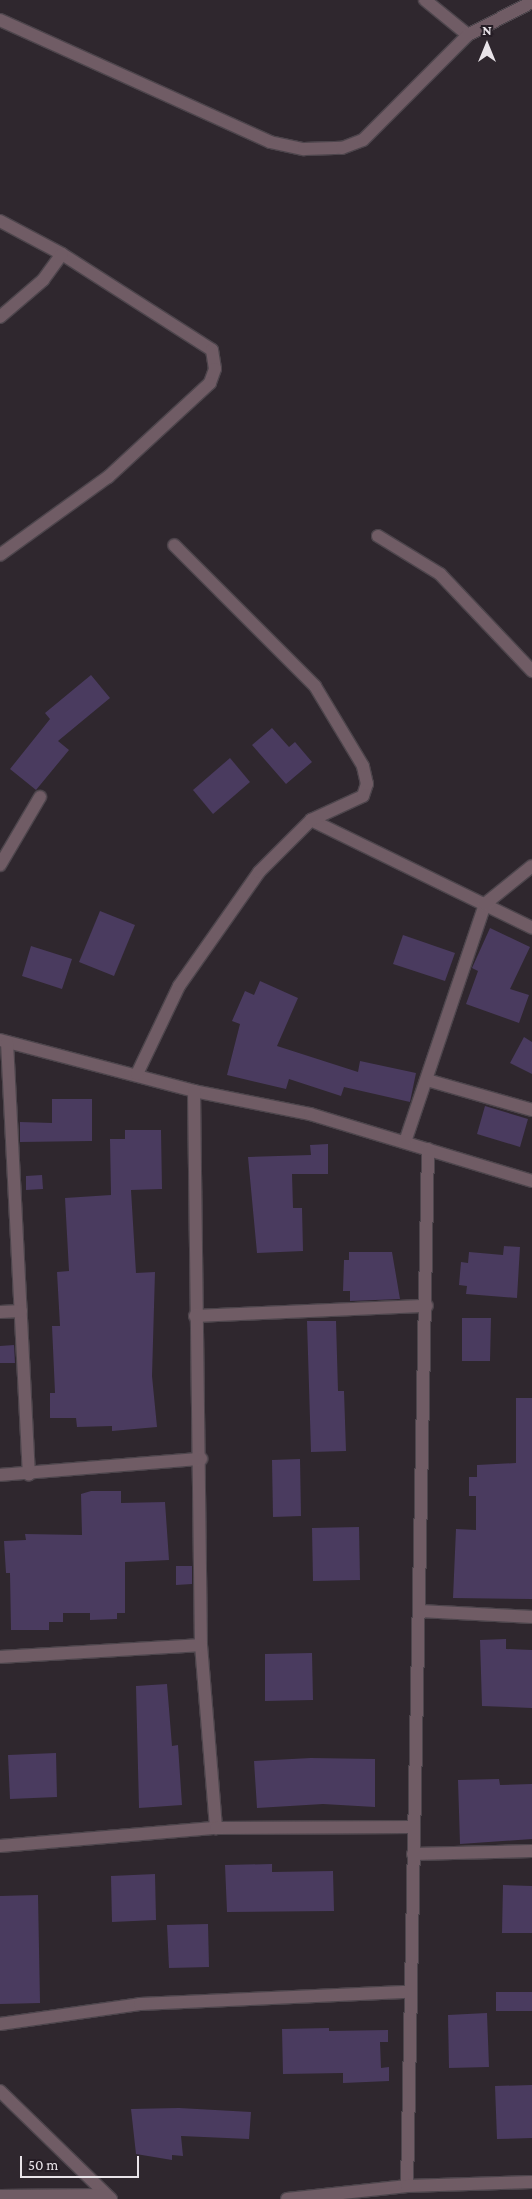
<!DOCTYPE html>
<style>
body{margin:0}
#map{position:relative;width:532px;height:2199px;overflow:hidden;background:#2f272e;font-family:"Crimson Pro",serif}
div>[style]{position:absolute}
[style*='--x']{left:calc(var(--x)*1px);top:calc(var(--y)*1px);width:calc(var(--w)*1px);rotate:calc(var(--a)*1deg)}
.building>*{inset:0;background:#4a3b5f}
.roads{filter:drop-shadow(1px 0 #4d454c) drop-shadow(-1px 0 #4d454c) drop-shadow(0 1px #4d454c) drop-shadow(0 -1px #4d454c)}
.street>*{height:12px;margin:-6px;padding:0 6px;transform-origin:6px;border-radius:6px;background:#705c65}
span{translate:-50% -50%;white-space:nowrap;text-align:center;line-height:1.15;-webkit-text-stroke:4px #251d25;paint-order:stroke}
.north{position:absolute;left:462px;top:20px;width:50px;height:50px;-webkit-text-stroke:4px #251d25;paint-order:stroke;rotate:0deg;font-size:14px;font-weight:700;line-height:20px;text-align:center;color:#e9e4e9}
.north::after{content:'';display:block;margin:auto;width:18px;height:22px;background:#e9e4e9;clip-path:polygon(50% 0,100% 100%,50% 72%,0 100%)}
.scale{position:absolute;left:20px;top:2156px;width:119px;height:22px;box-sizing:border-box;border:2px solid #e9e4e9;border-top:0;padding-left:6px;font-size:15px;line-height:18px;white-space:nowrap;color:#e9e4e9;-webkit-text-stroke:4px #251d25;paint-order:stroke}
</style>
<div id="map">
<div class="building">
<i style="clip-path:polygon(91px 675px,110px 698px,58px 741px,69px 750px,36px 790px,10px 769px,50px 719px,45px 713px)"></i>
<i style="clip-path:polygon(272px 728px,289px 747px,295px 742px,312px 762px,286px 784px,252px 745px)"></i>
<i style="clip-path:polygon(230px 758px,250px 782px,213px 814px,193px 790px)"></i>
<i style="clip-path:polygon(100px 911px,135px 925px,114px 976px,79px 962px)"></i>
<i style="clip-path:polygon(490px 928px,530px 947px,510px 989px,529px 995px,519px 1023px,466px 1004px,478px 971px,472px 968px)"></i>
<i style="clip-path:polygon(403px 935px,455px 953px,445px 981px,393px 964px)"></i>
<i style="clip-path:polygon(31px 946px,72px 959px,62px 989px,22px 976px)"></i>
<i style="clip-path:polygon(260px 981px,298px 998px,277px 1046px,358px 1072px,360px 1061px,416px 1073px,410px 1102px,344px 1087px,341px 1096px,289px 1079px,286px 1089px,227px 1075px,240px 1024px,232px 1021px,245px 991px,254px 995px)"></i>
<i style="clip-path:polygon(524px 1037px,532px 1042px,532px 1074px,510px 1063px)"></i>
<i style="clip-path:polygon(52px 1099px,92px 1099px,92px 1141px,20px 1142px,20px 1122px,52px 1123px)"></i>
<i style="clip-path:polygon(485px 1106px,528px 1119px,520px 1147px,477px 1134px)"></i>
<i style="clip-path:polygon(125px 1130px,161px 1130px,162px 1189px,131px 1190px,136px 1273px,155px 1272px,152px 1376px,157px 1427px,112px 1431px,112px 1426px,77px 1427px,76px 1418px,50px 1418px,50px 1393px,55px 1393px,52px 1326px,60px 1326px,57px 1272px,69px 1271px,65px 1198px,111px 1195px,110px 1139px,125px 1139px)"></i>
<i style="clip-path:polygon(328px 1144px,328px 1174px,292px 1174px,293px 1208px,302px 1208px,303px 1251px,257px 1253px,248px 1157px,311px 1155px,310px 1145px)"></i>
<i style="clip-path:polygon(42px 1175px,43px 1189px,26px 1190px,26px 1176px)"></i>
<i style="clip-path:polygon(504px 1246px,520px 1247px,517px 1298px,466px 1294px,467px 1286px,459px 1285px,461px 1262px,468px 1263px,469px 1252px,503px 1255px)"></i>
<i style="clip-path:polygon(349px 1252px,392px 1252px,400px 1299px,350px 1301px,350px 1291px,343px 1291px,344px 1260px,349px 1260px)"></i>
<i style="clip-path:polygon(462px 1318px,491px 1318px,490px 1361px,462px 1361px)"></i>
<i style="clip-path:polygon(307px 1321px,336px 1321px,338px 1391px,344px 1391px,346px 1451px,311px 1452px)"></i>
<i style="clip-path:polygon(14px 1345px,15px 1363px,0 1363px,0 1346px)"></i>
<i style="clip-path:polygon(516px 1398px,532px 1398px,532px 1599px,453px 1598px,456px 1529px,476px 1530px,476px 1496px,469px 1496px,469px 1477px,477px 1477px,477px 1465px,516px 1463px)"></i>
<i style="clip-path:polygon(300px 1459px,301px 1516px,273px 1517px,272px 1460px)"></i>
<i style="clip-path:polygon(91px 1491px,121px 1491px,121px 1503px,165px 1502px,169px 1560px,125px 1562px,125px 1613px,117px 1613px,117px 1619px,90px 1620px,90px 1613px,63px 1613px,63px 1622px,49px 1622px,49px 1630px,11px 1630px,10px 1573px,6px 1573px,4px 1541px,26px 1540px,25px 1534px,82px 1535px,81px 1494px)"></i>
<i style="clip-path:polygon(359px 1527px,360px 1580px,313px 1581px,312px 1528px)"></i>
<i style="clip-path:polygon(176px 1566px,192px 1566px,192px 1584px,176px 1585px)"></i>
<i style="clip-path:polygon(506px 1639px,506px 1649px,532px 1650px,532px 1708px,482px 1706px,480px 1640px)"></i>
<i style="clip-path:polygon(312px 1653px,313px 1700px,265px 1701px,265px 1654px)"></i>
<i style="clip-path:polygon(167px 1684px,172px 1746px,178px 1745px,182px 1805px,139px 1808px,136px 1686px)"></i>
<i style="clip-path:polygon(56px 1753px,57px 1797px,10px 1799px,8px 1755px)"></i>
<i style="clip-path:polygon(311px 1758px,375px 1759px,375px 1807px,323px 1804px,257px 1808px,254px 1761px)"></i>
<i style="clip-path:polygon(499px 1779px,500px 1785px,532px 1784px,532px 1839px,460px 1844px,458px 1780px)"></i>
<i style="clip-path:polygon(272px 1864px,272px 1872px,333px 1871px,334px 1911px,227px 1912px,225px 1865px)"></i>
<i style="clip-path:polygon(155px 1874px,156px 1920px,112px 1922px,111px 1876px)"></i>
<i style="clip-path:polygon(503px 1885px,532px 1886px,532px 1933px,502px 1933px)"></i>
<i style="clip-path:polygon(38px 1895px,40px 2003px,0 2004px,0 1896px)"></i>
<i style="clip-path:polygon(208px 1924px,209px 1967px,169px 1968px,167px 1925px)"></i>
<i style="clip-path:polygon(496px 1992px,532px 1992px,532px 2011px,496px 2011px)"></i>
<i style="clip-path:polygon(487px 2013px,489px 2067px,449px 2068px,448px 2015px)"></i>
<i style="clip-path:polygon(329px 2028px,329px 2031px,388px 2030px,388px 2042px,380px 2042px,381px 2068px,389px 2067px,389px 2081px,343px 2083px,343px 2073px,283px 2074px,282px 2029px)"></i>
<i style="clip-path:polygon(532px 2085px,532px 2138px,497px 2139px,495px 2086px)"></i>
<i style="clip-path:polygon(179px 2108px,251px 2112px,249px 2139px,181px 2136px,183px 2156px,172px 2155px,172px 2160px,136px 2154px,131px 2109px)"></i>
</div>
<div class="roads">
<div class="street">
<i style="--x:425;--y:0;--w:55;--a:39.1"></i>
<i style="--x:0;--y:20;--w:296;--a:24.3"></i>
<i style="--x:270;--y:142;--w:35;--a:12"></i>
<i style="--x:304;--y:149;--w:38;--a:-2"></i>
<i style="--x:342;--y:148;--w:22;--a:-21"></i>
<i style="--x:363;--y:140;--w:148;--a:-45"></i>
<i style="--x:468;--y:35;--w:72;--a:-27.3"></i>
<i style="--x:0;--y:221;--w:70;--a:28"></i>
<i style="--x:62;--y:254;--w:178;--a:32.6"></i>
<i style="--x:212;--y:350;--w:19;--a:81"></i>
<i style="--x:215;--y:369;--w:15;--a:110"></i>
<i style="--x:210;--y:383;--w:139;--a:137.3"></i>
<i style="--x:108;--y:477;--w:133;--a:144.2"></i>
<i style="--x:0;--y:317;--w:57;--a:-40.7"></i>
<i style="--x:43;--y:280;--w:32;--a:-54"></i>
<i style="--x:378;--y:536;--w:73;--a:31.5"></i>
<i style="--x:440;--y:574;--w:134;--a:46.5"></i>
<i style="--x:311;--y:820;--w:246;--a:26"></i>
<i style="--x:0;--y:865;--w:79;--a:-59.5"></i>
<i style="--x:0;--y:1040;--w:201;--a:14.7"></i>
<i style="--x:194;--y:1091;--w:118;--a:11.2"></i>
<i style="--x:310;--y:1114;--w:232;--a:16.8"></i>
<i style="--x:7;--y:1042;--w:433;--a:87.1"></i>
<i style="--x:137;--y:1074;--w:98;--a:-64.5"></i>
<i style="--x:179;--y:986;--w:139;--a:-54.9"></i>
<i style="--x:259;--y:872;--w:74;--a:-45"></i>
<i style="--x:311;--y:820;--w:57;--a:-24.8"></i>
<i style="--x:363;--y:796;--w:13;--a:-72"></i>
<i style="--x:367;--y:784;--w:18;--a:-103"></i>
<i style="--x:363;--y:766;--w:93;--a:-121"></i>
<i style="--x:315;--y:686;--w:199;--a:-135"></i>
<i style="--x:427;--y:1080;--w:109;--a:15.9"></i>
<i style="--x:194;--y:1091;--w:554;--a:89.28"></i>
<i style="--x:201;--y:1645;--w:184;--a:85.3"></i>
<i style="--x:405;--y:1142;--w:251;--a:-71.4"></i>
<i style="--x:485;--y:904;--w:60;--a:-39"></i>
<i style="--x:0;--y:1312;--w:21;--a:-3"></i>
<i style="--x:195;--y:1316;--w:232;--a:-2.5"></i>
<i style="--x:0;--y:1475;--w:202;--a:-4.6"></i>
<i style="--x:421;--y:1611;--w:111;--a:3.1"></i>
<i style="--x:0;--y:1657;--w:201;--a:-3.4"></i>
<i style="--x:0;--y:1846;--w:217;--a:-4.8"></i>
<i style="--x:216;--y:1828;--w:196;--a:-0.3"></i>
<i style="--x:413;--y:1854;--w:119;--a:-1.4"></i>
<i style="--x:0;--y:2024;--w:141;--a:-8.1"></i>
<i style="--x:140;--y:2004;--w:269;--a:-2.6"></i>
<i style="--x:0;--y:2091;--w:155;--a:44.2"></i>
<i style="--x:407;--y:2186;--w:1037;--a:-88.84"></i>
<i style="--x:0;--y:2196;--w:106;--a:-0.5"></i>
<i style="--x:287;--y:2199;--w:121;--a:-6.2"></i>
<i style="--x:407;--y:2186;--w:125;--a:-1.8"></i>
</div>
</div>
<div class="north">N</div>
<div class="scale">50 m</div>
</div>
